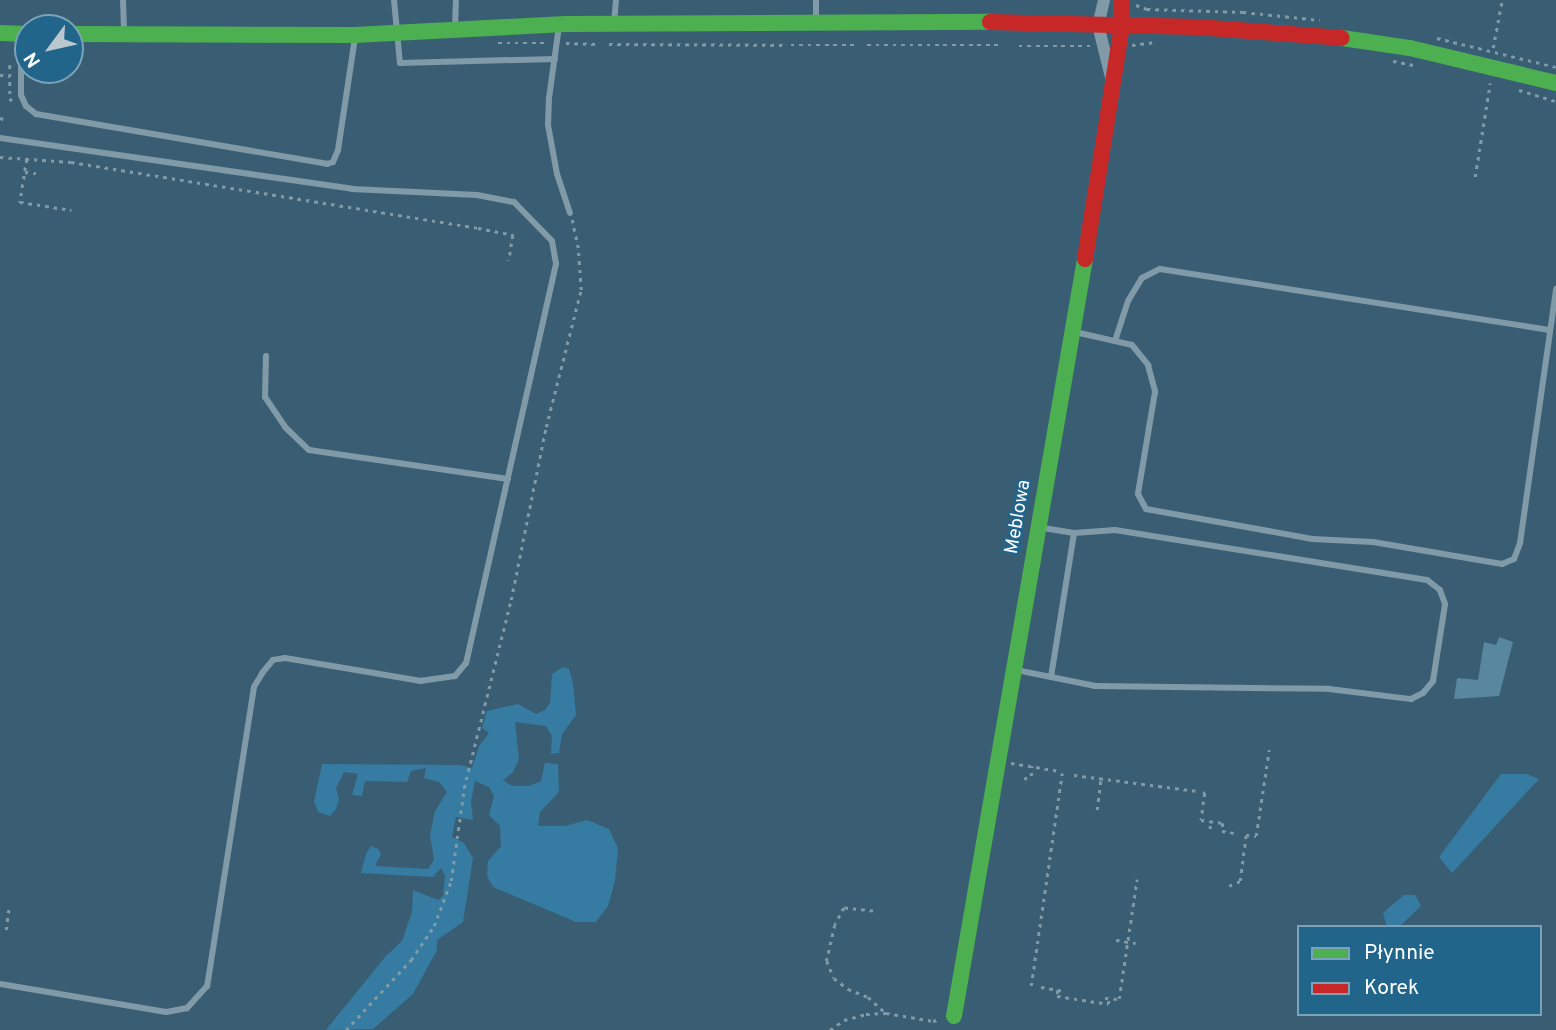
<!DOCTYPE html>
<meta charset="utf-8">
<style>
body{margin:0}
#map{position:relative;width:1556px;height:1030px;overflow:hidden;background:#395e73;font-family:Overpass,sans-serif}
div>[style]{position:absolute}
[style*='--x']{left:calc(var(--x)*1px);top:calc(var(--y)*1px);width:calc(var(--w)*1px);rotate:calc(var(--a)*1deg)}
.green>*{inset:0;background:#367ba2}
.water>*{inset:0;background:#5a87a0}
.path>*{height:2.5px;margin-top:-1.25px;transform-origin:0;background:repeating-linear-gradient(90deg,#809aa7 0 3.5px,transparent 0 8.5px)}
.lane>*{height:6px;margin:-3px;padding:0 3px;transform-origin:3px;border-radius:3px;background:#809aa7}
.street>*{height:12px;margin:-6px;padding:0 6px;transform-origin:6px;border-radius:6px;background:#809aa7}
.fast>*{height:16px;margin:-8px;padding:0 8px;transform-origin:8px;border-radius:8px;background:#4caf50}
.jam>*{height:16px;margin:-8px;padding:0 8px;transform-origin:8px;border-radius:8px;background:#c62828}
span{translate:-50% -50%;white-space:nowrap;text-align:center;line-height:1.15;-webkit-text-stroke:5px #21658b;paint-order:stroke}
.street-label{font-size:19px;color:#fff}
.legend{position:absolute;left:1297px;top:925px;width:245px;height:91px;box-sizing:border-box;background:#21658b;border:2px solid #7aa3b9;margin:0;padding:9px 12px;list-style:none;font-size:21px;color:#fff}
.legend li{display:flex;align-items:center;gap:14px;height:35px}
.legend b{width:35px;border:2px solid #7aa3b9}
.north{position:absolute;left:14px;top:14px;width:70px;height:70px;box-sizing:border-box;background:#21658b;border:2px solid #7aa3b9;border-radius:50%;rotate:237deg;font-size:19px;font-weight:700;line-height:28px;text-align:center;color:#fff}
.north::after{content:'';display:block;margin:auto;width:24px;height:32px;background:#bac7ce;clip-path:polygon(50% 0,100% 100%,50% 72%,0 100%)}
</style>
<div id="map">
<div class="green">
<i style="clip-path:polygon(563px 667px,569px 669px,573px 683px,576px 715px,562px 734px,559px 753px,551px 754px,552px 736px,546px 726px,515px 722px,519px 759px,513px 772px,503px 780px,512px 786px,529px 786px,541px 781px,545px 763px,558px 764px,559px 792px,540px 812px,538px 826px,565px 826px,587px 820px,609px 829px,618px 848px,615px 881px,608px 906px,596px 922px,576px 922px,493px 887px,487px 876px,488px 861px,501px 846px,500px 826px,489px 815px,494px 796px,489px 787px,475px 781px,471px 802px,473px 820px,456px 817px,452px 837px,464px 843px,473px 858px,463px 922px,437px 940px,437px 950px,413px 994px,373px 1029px,326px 1030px,385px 957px,402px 941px,412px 912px,413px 890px,438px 900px,443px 896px,445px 876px,441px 868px,433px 877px,361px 873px,366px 854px,371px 846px,378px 849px,381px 854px,375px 866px,428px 869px,434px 860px,430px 835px,435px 811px,447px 792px,439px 782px,424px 778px,426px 768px,411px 771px,407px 782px,365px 781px,362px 796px,352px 795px,358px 774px,344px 772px,336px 788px,339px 800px,336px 809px,330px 816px,318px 812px,314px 802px,322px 764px,460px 765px,472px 768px,479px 746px,489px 733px,482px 728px,487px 711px,518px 704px,536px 714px,545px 710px,550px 703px,552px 674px)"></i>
<i style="clip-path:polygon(1501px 774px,1527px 774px,1539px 779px,1452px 873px,1439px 857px)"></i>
<i style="clip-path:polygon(1404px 895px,1415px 895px,1421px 906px,1399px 927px,1387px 927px,1383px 913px)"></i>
</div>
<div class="water">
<i style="clip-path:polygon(1499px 637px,1513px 642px,1499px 696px,1454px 699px,1457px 678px,1478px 680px,1484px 642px,1496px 645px)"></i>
</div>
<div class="path">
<i style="--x:1136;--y:5;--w:12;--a:20"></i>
<i style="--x:1147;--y:9;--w:96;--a:1.8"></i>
<i style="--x:1243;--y:12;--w:77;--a:5.9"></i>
<i style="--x:1437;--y:38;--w:122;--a:13.7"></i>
<i style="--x:498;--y:43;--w:50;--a:0"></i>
<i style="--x:566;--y:43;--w:31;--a:2"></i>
<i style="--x:609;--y:44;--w:174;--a:0.3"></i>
<i style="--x:791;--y:45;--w:66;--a:0"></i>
<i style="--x:867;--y:45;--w:136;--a:0"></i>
<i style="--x:1132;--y:45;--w:24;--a:-7"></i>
<i style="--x:1019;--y:46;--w:71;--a:0"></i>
<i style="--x:1493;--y:48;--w:49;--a:-79.4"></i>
<i style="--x:1393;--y:61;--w:21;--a:11"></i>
<i style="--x:10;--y:65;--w:33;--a:90"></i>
<i style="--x:10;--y:98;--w:6;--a:59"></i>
<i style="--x:0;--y:75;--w:10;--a:6"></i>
<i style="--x:1519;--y:90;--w:39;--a:17"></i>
<i style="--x:0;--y:118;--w:6;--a:18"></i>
<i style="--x:0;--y:157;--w:71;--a:4"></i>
<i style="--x:71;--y:162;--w:412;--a:9.2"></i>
<i style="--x:478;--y:228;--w:36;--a:11"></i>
<i style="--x:513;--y:235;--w:26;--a:99"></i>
<i style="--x:27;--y:159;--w:44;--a:99.2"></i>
<i style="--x:20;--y:202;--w:52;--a:8.9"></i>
<i style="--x:25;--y:172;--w:11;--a:5"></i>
<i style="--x:1475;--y:177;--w:95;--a:-80.9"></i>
<i style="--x:1011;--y:763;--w:49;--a:9.5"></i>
<i style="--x:1074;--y:775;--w:124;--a:7.4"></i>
<i style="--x:1024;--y:779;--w:8;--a:-23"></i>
<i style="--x:1031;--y:776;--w:10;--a:-84"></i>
<i style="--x:1203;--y:792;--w:2;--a:27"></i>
<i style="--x:1205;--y:793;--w:27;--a:98"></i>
<i style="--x:1201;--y:820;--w:22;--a:8"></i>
<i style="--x:1223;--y:823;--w:8;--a:97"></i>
<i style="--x:1222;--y:831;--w:12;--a:9"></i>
<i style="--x:1097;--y:810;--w:33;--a:-83"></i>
<i style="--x:1210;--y:829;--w:8;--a:-90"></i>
<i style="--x:1229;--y:886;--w:12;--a:-24"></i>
<i style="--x:1240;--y:881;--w:46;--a:-82.6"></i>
<i style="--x:1246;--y:835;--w:10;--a:6"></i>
<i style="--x:1256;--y:836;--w:87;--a:-81.4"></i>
<i style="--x:873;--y:911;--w:29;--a:-174"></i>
<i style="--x:844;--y:908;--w:19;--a:118"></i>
<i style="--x:835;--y:925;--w:37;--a:103"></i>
<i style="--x:827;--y:961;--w:18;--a:68"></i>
<i style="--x:834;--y:978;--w:18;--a:38"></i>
<i style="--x:848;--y:989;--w:22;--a:22"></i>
<i style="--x:868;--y:997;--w:24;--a:42"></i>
<i style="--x:6;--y:930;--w:25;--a:-83"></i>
<i style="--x:1116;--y:940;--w:20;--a:9"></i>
<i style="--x:1031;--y:986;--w:215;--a:-81.7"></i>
<i style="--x:1041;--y:987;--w:22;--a:10"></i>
<i style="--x:1058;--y:990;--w:6;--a:99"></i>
<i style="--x:1057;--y:996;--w:52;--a:8.9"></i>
<i style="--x:1108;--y:1004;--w:6;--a:-81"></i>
<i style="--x:1105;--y:998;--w:14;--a:4"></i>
<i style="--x:1119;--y:999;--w:121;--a:-81.5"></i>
<i style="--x:346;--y:1030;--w:96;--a:-47.1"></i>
<i style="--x:411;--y:960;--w:41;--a:-55.9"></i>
<i style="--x:434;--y:926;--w:48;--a:-69.3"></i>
<i style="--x:451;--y:881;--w:94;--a:-82"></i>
<i style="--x:464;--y:788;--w:194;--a:-76"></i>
<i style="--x:511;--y:600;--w:177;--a:-78.6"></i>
<i style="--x:546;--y:427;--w:141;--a:-75.7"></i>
<i style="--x:581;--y:290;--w:42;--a:-94.1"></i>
<i style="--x:578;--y:248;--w:29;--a:-102"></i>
<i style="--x:830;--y:1030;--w:17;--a:-36"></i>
<i style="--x:844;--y:1020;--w:23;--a:-15"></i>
<i style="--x:866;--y:1014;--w:20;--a:-3"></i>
<i style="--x:886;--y:1013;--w:48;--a:9.7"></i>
<i style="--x:933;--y:1021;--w:8;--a:-14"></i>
</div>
<div class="lane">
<i style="--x:123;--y:0;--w:33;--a:88"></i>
<i style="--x:394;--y:0;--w:63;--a:84.6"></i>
<i style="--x:400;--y:63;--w:155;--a:-1.5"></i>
<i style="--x:816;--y:21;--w:21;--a:-90"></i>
<i style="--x:614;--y:23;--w:23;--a:-85"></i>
<i style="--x:559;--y:26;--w:73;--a:97.9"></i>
<i style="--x:549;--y:98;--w:27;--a:92"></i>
<i style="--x:548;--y:125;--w:50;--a:79.6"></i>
<i style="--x:557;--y:174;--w:41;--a:71.6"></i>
<i style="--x:455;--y:28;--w:28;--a:-88"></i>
<i style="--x:21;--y:36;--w:59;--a:90"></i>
<i style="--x:21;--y:95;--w:12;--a:66"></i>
<i style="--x:26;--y:106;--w:13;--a:39"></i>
<i style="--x:36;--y:114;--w:295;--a:9.7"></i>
<i style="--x:327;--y:164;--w:6;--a:-18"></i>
<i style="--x:333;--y:162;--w:13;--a:-67"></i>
<i style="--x:338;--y:150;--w:114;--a:-81.4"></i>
<i style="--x:0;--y:138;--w:356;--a:8.2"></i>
<i style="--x:352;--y:189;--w:125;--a:2.7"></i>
<i style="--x:477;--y:195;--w:38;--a:11"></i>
<i style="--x:514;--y:202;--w:54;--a:45.7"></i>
<i style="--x:552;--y:241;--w:23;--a:80"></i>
<i style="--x:556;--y:264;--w:409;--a:102.7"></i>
<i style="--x:466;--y:663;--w:17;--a:130"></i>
<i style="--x:455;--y:676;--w:34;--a:172"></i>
<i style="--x:421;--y:681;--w:138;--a:-170.4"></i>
<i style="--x:285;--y:658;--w:12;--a:171"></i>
<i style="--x:273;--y:660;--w:16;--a:130"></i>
<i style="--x:263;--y:672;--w:17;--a:121"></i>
<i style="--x:254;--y:687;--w:303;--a:98.9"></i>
<i style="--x:207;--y:986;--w:30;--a:132"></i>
<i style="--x:187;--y:1008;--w:21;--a:169"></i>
<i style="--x:166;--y:1012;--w:168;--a:-170.4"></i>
<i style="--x:1075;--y:332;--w:58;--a:12.8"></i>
<i style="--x:1132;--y:345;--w:26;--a:51"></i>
<i style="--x:1148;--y:365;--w:28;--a:75"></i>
<i style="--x:1155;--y:392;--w:103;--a:99.5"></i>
<i style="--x:1138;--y:494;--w:17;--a:62"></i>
<i style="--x:1146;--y:509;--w:169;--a:10.2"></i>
<i style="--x:1312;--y:539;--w:61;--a:2.8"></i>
<i style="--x:1373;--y:542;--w:131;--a:9.7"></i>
<i style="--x:1502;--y:564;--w:13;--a:-23"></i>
<i style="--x:1514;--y:559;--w:17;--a:-69"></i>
<i style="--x:1520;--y:543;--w:257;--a:-81.9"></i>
<i style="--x:1115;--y:341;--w:42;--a:-72"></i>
<i style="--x:1128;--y:301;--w:27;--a:-59"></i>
<i style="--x:1142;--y:278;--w:20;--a:-27"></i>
<i style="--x:1160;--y:269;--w:394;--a:8.9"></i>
<i style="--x:266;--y:356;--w:41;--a:91.4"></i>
<i style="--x:265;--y:397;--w:36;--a:56"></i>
<i style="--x:285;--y:427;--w:33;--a:44"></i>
<i style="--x:309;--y:450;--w:201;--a:8.3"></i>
<i style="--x:1016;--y:670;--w:81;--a:11.4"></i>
<i style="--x:1095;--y:686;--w:234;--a:0.7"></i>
<i style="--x:1329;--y:689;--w:83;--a:7"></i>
<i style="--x:1411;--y:699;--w:13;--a:-27"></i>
<i style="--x:1423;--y:693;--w:16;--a:-50"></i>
<i style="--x:1433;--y:681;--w:78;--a:-81.1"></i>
<i style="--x:1445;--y:604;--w:15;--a:-110"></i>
<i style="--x:1440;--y:590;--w:16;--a:-142"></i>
<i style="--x:1427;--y:580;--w:316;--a:-170.9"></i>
<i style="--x:1115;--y:530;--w:41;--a:175.8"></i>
<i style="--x:1074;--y:533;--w:33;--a:-171"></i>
<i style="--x:1051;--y:677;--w:146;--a:-80.9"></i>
</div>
<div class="street">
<i style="--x:1104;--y:0;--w:26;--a:103"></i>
<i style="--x:1098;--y:25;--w:58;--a:76"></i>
</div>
<div class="fast">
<i style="--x:0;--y:33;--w:28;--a:2"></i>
<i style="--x:70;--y:34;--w:285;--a:0.2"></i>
<i style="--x:355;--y:35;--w:211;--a:-3"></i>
<i style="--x:566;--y:24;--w:424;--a:-0.3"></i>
<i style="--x:1342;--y:38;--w:69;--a:8.4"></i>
<i style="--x:1410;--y:48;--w:150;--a:13.5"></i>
<i style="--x:954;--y:1016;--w:768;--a:-80.18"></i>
</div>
<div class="jam">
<i style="--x:990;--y:22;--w:207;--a:1.4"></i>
<i style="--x:1197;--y:27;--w:145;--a:4.3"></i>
<i style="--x:1085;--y:259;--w:237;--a:-81"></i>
<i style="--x:1122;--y:25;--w:25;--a:-90"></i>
</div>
<div class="street-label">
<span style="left:1019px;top:517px;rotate:-80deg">Meblowa</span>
</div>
<ul class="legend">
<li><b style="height:9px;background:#4caf50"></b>Płynnie</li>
<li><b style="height:9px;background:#c62828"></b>Korek</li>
</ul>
<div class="north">N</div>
</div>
